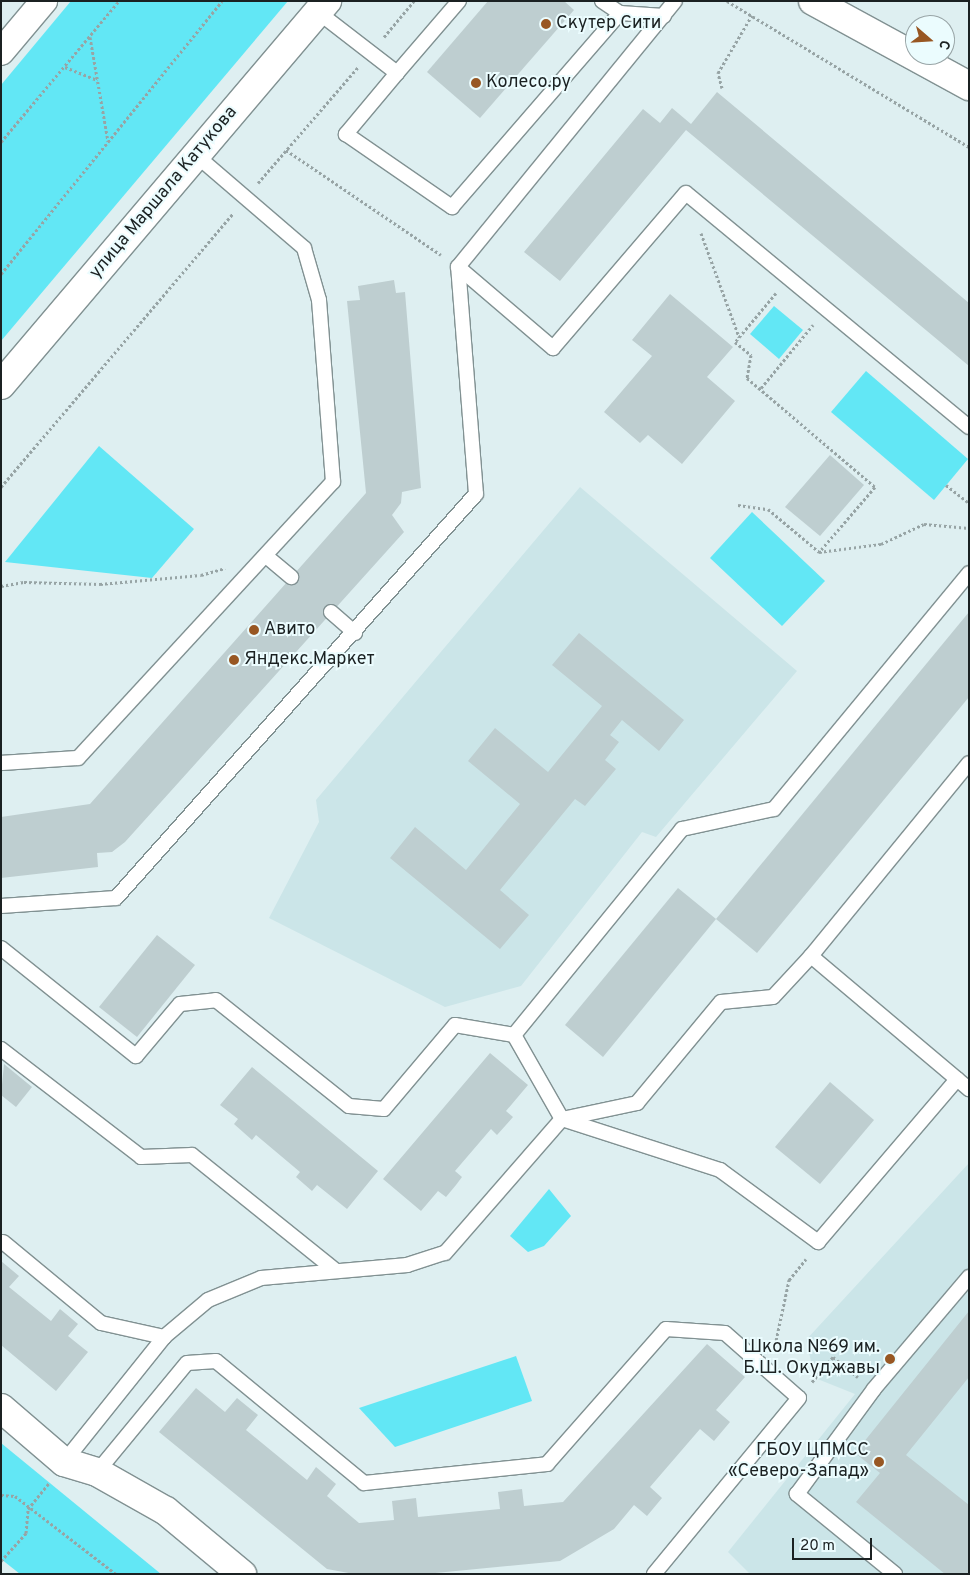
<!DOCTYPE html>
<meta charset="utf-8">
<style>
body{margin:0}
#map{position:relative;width:970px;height:1575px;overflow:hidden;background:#deeff1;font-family:Overpass,sans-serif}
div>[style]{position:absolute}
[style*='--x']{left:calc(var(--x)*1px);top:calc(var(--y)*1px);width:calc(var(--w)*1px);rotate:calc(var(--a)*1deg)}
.built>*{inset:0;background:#cbe5e8}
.green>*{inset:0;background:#62e7f5}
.building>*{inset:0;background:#beced0}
.path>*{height:3px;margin-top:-1.5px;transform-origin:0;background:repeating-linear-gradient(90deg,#97a4a5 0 2.5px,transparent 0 5px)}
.roads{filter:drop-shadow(1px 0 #819192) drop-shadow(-1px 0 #819192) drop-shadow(0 1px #819192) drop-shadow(0 -1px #819192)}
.lane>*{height:14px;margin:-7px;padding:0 7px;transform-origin:7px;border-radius:7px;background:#fff}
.street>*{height:26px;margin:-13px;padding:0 13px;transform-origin:13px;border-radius:13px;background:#fff}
.secondary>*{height:28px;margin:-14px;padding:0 14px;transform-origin:14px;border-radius:14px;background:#fff}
.dots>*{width:14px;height:14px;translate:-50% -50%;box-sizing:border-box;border:2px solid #ebfcfe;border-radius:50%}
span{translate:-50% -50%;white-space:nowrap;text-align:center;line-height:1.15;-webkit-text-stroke:4px #ebfcfe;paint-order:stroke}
.poi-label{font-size:18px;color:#1b2122}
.left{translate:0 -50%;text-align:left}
.right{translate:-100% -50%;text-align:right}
.street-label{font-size:18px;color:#1b2122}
.frame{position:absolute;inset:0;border:2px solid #1b2122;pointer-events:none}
.north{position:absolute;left:905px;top:15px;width:50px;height:50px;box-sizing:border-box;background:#ebfcfe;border:1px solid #98a4a6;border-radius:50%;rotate:109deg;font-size:14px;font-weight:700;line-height:20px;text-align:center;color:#1b2122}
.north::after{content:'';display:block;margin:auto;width:18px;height:22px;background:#985723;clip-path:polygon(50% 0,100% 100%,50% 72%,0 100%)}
.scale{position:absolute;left:792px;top:1538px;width:80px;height:22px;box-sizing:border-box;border:2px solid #1b2122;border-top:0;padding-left:6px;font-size:15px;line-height:18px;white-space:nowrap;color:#1b2122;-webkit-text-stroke:4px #ebfcfe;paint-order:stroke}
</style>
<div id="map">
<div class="built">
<i style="clip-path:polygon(580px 487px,797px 671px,656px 837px,642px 832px,521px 986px,445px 1007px,269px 918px,319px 822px,316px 800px)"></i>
<i style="clip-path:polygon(969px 1163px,969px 1574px,750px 1574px,728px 1552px,855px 1394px,815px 1378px,806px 1340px)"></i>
</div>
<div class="green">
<i style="clip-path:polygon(71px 1px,288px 1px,1px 341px,1px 85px)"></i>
<i style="clip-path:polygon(774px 306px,803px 330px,779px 359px,750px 334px)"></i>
<i style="clip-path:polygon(866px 371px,968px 459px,934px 500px,831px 412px)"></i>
<i style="clip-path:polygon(99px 446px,194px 529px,152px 578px,5px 562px)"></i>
<i style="clip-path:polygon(752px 512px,825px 581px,782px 626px,710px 558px)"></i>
<i style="clip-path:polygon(549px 1189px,571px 1216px,544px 1246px,528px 1252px,510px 1236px)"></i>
<i style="clip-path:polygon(516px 1356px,532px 1401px,395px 1447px,359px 1408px)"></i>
<i style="clip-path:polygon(1px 1443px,161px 1574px,20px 1574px,1px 1559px)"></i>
</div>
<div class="building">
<i style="clip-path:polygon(488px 1px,564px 1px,574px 10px,480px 118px,427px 72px)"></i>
<i style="clip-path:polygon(717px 92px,969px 303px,969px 366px,686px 130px,560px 281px,524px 252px,643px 109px,660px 123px,672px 108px,691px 124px)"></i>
<i style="clip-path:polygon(394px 280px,396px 293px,405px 292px,421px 488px,402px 492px,401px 503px,392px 515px,404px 532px,125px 842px,112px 852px,97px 853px,98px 867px,1px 878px,1px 817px,90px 804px,366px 493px,347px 301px,360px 300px,358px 286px)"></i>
<i style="clip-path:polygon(670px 294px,733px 347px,707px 377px,735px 401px,682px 464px,648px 435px,640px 443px,604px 412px,652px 356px,632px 340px)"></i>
<i style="clip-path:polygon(830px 455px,864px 485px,820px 536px,785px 507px)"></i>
<i style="clip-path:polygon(969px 612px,969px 697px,757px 953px,716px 919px)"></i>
<i style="clip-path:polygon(579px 633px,684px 720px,659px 751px,622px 720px,610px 735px,619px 742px,605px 760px,616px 769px,585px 806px,575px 799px,500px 890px,529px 915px,500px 949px,390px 858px,415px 827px,466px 870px,520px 804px,468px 761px,495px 728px,548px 772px,602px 706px,552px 665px)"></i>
<i style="clip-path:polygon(678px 888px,716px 919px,603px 1057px,565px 1025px)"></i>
<i style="clip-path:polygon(157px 935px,195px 965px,137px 1037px,99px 1007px)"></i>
<i style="clip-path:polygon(490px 1053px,528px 1085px,506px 1111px,513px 1117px,497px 1135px,491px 1129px,455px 1171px,462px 1177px,456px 1185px,446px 1197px,438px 1191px,421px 1211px,383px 1179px)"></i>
<i style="clip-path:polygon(4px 1064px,32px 1087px,16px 1107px,1px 1095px)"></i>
<i style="clip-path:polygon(252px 1067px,378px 1171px,347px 1209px,317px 1185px,312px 1191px,296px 1177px,300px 1172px,256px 1135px,252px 1140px,234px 1124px,238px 1119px,220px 1105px)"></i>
<i style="clip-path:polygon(830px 1082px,874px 1120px,820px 1184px,775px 1147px)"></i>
<i style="clip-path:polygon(1px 1261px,19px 1276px,9px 1287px,51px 1321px,60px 1309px,78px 1324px,68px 1336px,88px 1352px,56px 1391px,1px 1345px)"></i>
<i style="clip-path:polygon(969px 1311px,969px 1377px,906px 1455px,969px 1505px,969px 1574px,945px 1574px,856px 1502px,880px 1473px,855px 1453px)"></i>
<i style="clip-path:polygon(707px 1344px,745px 1377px,716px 1410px,730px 1422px,714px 1441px,700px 1429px,650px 1487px,662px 1498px,647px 1516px,634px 1505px,614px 1529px,560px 1561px,425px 1574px,354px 1574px,327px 1569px,159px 1432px,196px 1388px,225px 1412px,237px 1398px,258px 1415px,246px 1430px,307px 1480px,316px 1467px,336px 1484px,327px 1496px,359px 1523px,394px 1520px,392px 1501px,416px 1498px,418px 1517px,500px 1509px,498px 1492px,522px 1489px,524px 1506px,563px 1502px)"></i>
</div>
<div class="path">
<i style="--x:727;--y:1;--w:283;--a:31.1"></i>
<i style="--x:90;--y:37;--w:106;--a:80.2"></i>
<i style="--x:384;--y:37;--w:47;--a:-50.2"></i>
<i style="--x:65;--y:67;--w:35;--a:22"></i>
<i style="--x:722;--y:88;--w:16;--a:-105"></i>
<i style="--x:718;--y:73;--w:67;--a:-59.6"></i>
<i style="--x:1;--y:142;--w:184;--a:-50.1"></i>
<i style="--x:286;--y:150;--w:187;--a:34.1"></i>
<i style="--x:258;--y:183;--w:153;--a:-49.2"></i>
<i style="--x:701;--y:233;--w:111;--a:69.9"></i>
<i style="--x:1;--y:274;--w:351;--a:-51"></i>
<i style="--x:776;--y:293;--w:64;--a:129.9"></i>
<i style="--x:735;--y:342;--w:21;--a:39"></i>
<i style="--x:751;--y:355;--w:23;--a:100"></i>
<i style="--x:747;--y:378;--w:168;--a:40.4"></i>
<i style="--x:875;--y:487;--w:86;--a:130.7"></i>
<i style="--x:761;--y:388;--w:82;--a:-50.5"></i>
<i style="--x:946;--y:485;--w:29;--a:38"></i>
<i style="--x:1;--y:487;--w:359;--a:-49.7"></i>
<i style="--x:738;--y:505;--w:30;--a:8"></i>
<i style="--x:768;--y:509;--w:67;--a:40.1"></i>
<i style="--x:819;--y:552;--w:63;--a:-7.4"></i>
<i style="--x:881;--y:544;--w:47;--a:-24.9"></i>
<i style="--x:924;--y:524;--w:45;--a:5.1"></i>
<i style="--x:1;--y:586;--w:23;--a:-10"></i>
<i style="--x:24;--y:582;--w:76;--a:1.5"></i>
<i style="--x:100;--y:584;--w:101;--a:-5.1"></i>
<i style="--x:201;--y:575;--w:25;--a:-16"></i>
<i style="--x:774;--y:1350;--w:72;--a:-77.9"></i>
<i style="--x:789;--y:1280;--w:27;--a:-51"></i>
<i style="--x:812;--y:1382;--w:33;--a:-50"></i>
<i style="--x:833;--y:1357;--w:32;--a:39"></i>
<i style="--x:1;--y:1495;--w:14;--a:4"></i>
<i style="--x:15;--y:1496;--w:128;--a:37.7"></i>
<i style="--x:1;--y:1561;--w:38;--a:-48"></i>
<i style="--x:26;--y:1533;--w:24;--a:-85"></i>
<i style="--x:28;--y:1509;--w:33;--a:-51"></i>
</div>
<div class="roads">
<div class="lane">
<i style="--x:602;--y:1;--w:22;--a:34"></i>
<i style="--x:620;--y:13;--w:44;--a:3.9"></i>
<i style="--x:318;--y:12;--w:100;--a:37.7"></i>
<i style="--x:397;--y:73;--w:95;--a:-49.3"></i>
<i style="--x:397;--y:73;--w:80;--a:129.9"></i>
<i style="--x:346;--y:134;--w:129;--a:34.6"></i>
<i style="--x:452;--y:207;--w:257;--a:-49.1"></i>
<i style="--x:458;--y:267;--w:125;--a:40.5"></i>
<i style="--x:553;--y:348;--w:204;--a:-49.4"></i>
<i style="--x:686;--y:193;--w:367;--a:39.6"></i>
<i style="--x:266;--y:556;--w:33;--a:40"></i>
<i style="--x:331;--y:612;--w:32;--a:41"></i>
<i style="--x:1;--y:763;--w:77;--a:-3.7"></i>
<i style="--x:78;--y:758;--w:376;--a:-47.3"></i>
<i style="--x:333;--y:482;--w:183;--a:-94.4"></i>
<i style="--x:319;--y:300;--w:54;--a:-106.1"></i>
<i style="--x:304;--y:248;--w:143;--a:-139.3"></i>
<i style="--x:1;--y:906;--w:115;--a:-4"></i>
<i style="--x:116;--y:898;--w:541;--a:-48.3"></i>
<i style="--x:476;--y:494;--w:228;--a:-94.5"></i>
<i style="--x:458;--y:267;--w:343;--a:-50.8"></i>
<i style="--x:1;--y:948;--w:173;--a:38.7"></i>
<i style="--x:136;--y:1056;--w:68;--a:-49.8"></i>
<i style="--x:180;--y:1004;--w:36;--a:-6"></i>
<i style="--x:216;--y:1000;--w:170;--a:38.6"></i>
<i style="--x:349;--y:1106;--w:35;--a:5"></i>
<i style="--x:384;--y:1109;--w:110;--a:-49.8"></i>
<i style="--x:455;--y:1025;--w:60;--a:9.6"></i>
<i style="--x:514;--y:1035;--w:266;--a:-50.8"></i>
<i style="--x:682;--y:829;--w:94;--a:-12.3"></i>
<i style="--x:774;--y:809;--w:306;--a:-50.4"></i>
<i style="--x:811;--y:956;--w:191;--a:40.1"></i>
<i style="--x:514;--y:1035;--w:97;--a:60.3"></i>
<i style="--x:562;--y:1119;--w:77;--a:-12"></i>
<i style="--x:637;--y:1103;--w:131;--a:-50.3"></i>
<i style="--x:721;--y:1002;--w:52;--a:-5.5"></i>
<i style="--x:773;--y:997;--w:56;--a:-47.2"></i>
<i style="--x:811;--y:956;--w:249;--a:-50.7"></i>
<i style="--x:1;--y:1049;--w:177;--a:37.6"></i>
<i style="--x:141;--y:1157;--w:51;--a:-2.2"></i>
<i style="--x:192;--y:1155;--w:184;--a:38.8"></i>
<i style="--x:3;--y:1242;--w:127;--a:39.6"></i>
<i style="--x:101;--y:1323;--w:65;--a:12.5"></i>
<i style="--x:164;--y:1337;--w:57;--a:-40.1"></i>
<i style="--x:208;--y:1300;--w:57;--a:-22.5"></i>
<i style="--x:261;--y:1278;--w:147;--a:-5.1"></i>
<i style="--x:407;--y:1265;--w:40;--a:-18"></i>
<i style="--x:445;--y:1253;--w:178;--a:-48.9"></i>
<i style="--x:562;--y:1119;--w:166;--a:17.9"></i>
<i style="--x:720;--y:1170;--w:122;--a:36.3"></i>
<i style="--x:818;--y:1242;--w:214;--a:-49.5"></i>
<i style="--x:957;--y:1079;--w:16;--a:40"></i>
<i style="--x:64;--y:1462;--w:160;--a:-51.3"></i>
<i style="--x:97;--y:1472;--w:141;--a:-50.5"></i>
<i style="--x:187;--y:1363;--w:29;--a:-4"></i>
<i style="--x:216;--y:1361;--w:192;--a:39.5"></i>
<i style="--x:364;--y:1483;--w:184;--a:-5.9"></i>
<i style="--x:547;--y:1464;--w:180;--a:-48.6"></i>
<i style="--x:666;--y:1329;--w:59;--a:3.9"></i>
<i style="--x:725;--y:1333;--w:98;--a:41.3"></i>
<i style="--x:799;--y:1398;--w:228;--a:129.5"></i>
<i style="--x:895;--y:1574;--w:127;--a:-140.8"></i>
<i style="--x:797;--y:1494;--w:130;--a:-53.7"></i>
<i style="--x:874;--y:1389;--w:147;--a:-49.7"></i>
</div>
<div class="street">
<i style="--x:1;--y:52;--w:67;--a:-49.9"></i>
</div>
<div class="secondary">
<i style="--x:813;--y:1;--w:178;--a:28.6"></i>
<i style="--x:1;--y:385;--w:504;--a:-49.67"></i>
<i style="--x:1;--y:1408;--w:83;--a:40.6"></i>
<i style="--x:64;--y:1462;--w:34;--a:17"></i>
<i style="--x:97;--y:1472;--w:79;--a:29.5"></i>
<i style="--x:166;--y:1511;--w:99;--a:39.7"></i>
</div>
</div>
<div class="dots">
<i style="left:546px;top:24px;background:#985723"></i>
<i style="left:476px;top:83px;background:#985723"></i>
<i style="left:254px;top:630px;background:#985723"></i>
<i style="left:234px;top:660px;background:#985723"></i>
<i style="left:890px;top:1359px;background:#985723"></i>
<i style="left:879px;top:1462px;background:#985723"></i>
</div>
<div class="poi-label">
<span class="left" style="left:556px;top:24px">Скутер Сити</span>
<span class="left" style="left:486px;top:83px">Колесо.ру</span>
<span class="left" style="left:264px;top:630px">Авито</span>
<span class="left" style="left:244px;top:660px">Яндекс.Маркет</span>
<span class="right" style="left:880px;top:1359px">Школа №69 им.<br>Б.Ш. Окуджавы</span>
<span class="right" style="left:869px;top:1462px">ГБОУ ЦПМСС<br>«Северо-Запад»</span>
</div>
<div class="street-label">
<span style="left:164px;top:193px;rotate:-50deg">улица Маршала Катукова</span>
</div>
<div class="frame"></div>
<div class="north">С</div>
<div class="scale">20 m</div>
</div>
